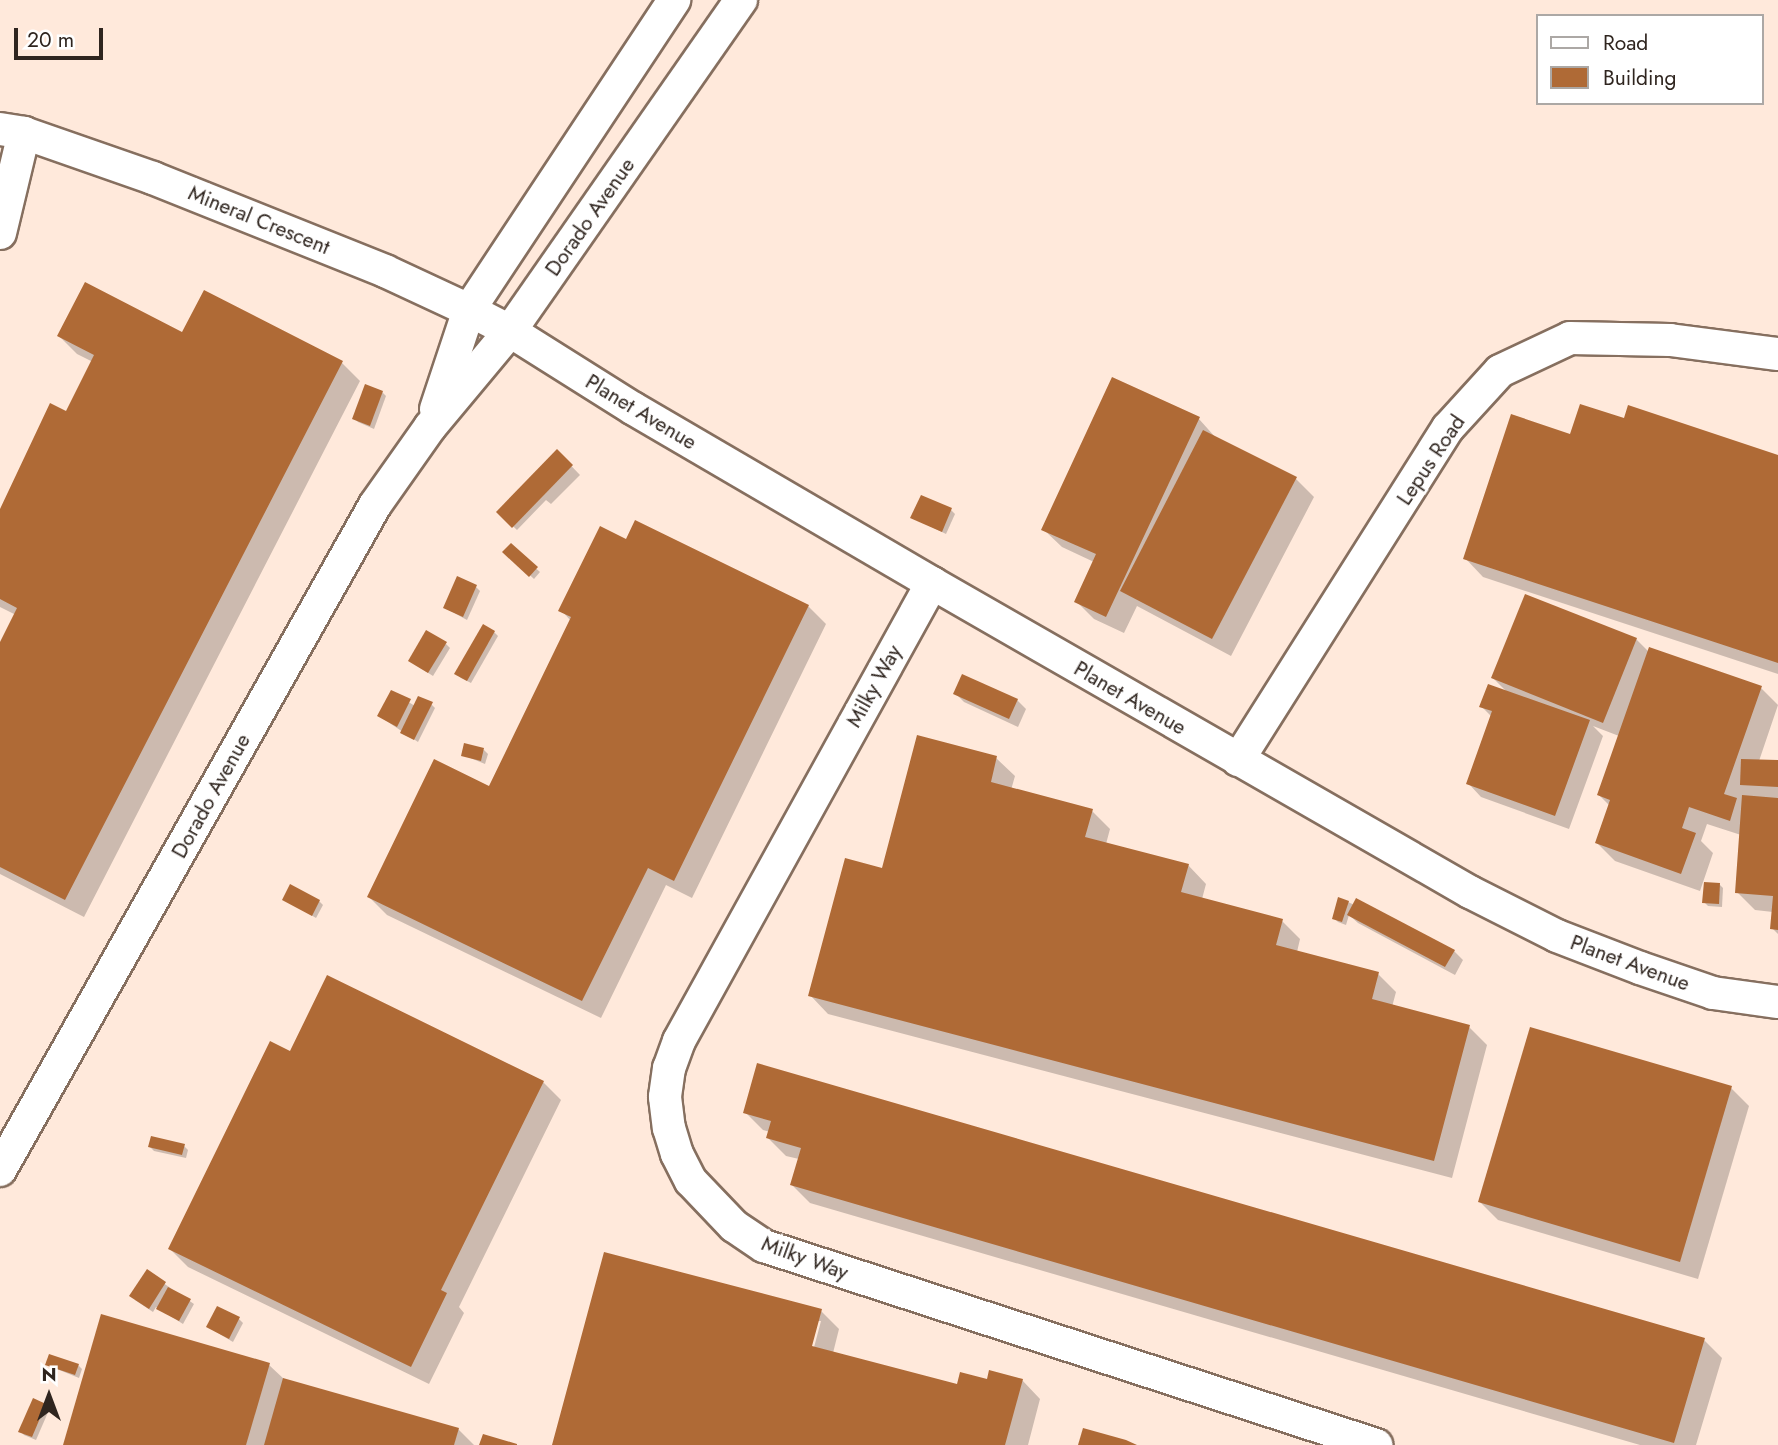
<!DOCTYPE html>
<style>
body{margin:0}
#map{position:relative;width:1778px;height:1445px;overflow:hidden;background:#ffe9db;font-family:Jost,sans-serif}
div>[style]{position:absolute}
[style*='--x']{left:calc(var(--x)*1px);top:calc(var(--y)*1px);width:calc(var(--w)*1px);rotate:calc(var(--a)*1deg)}
.shadow>*{inset:0;background:#0003}
.building>*{inset:0;background:#af6a36}
.roads{filter:drop-shadow(2px 0 #866f5f) drop-shadow(-2px 0 #866f5f) drop-shadow(0 2px #866f5f) drop-shadow(0 -2px #866f5f)}
.minor>*{height:32px;margin:-16px;padding:0 16px;transform-origin:16px;border-radius:16px;background:#fff}
span{translate:-50% -50%;white-space:nowrap;text-align:center;line-height:1.15;-webkit-text-stroke:5px #fff;paint-order:stroke}
.street-label{font-size:21px;color:#2f251f}
.legend{position:absolute;left:1536px;top:14px;width:228px;height:91px;box-sizing:border-box;background:#fff;border:2px solid #aca8a5;margin:0;padding:9px 12px;list-style:none;font-size:21px;color:#2f251f}
.legend li{display:flex;align-items:center;gap:14px;height:35px}
.legend b{width:35px;border:2px solid #aca8a5}
.north{position:absolute;left:14px;top:1361px;width:70px;height:70px;-webkit-text-stroke:5px #fff;paint-order:stroke;rotate:0deg;font-size:19px;font-weight:700;line-height:28px;text-align:center;color:#2f251f}
.north::after{content:'';display:block;margin:auto;width:24px;height:32px;background:#2f251f;clip-path:polygon(50% 0,100% 100%,50% 72%,0 100%)}
.scale{position:absolute;left:14px;top:28px;width:89px;height:32px;box-sizing:border-box;border:4px solid #2f251f;border-top:0;padding-left:9px;font-size:21px;line-height:24px;white-space:nowrap;color:#2f251f;-webkit-text-stroke:5px #fff;paint-order:stroke}
</style>
<div id="map">
<div class="shadow">
<i style="clip-path:polygon(183px 334px,342px 363px,360px 381px,84px 917px,0 874px,0 646px,16px 615px,0 607px,0 513px,66px 413px,93px 362px,77px 354px,59px 336px)"></i>
<i style="clip-path:polygon(382px 392px,386px 396px,374px 429px,358px 422px,354px 418px)"></i>
<i style="clip-path:polygon(1199px 419px,1216px 438px,1296px 479px,1314px 497px,1231px 656px,1137px 606px,1124px 633px,1094px 619px,1076px 601px,1094px 562px,1062px 547px,1043px 529px)"></i>
<i style="clip-path:polygon(1625px 421px,1778px 457px,1778px 674px,1483px 577px,1465px 558px,1571px 437px)"></i>
<i style="clip-path:polygon(557px 451px,580px 475px,551px 504px,546px 500px,517px 530px,498px 512px)"></i>
<i style="clip-path:polygon(951px 510px,955px 514px,946px 534px,913px 518px)"></i>
<i style="clip-path:polygon(626px 541px,808px 606px,826px 624px,692px 898px,666px 885px,601px 1018px,387px 915px,369px 897px,490px 788px,571px 621px,561px 610px)"></i>
<i style="clip-path:polygon(511px 546px,540px 572px,534px 579px,505px 552px)"></i>
<i style="clip-path:polygon(476px 587px,480px 591px,467px 620px,445px 608px)"></i>
<i style="clip-path:polygon(494px 632px,498px 636px,471px 683px,461px 678px,457px 674px)"></i>
<i style="clip-path:polygon(1636px 639px,1649px 652px,1761px 688px,1778px 705px,1759px 761px,1778px 762px,1778px 934px,1772px 928px,1773px 912px,1755px 910px,1737px 892px,1741px 835px,1707px 824px,1701px 841px,1713px 853px,1700px 891px,1615px 861px,1597px 843px,1610px 806px,1599px 795px,1619px 736px,1593px 726px,1603px 736px,1569px 829px,1481px 797px,1468px 783px,1492px 717px,1481px 706px,1507px 692px,1493px 678px)"></i>
<i style="clip-path:polygon(446px 644px,450px 648px,433px 676px,414px 664px)"></i>
<i style="clip-path:polygon(392px 692px,415px 706px,431px 704px,435px 708px,418px 742px,379px 716px)"></i>
<i style="clip-path:polygon(955px 693px,1017px 700px,1026px 709px,1018px 727px,964px 702px)"></i>
<i style="clip-path:polygon(484px 750px,488px 754px,485px 764px,463px 755px)"></i>
<i style="clip-path:polygon(996px 758px,1015px 776px,1011px 790px,1092px 811px,1110px 829px,1106px 844px,1188px 865px,1206px 884px,1202px 899px,1282px 921px,1300px 939px,1297px 952px,1378px 974px,1396px 992px,1392px 1007px,1469px 1027px,1487px 1045px,1452px 1178px,828px 1014px,810px 995px,883px 870px)"></i>
<i style="clip-path:polygon(1719px 884px,1723px 888px,1722px 907px,1708px 906px,1704px 902px)"></i>
<i style="clip-path:polygon(284px 899px,319px 901px,323px 905px,316px 918px)"></i>
<i style="clip-path:polygon(1348px 902px,1454px 951px,1463px 960px,1455px 975px,1358px 923px,1349px 915px,1346px 925px,1338px 922px,1334px 918px)"></i>
<i style="clip-path:polygon(291px 1053px,543px 1082px,561px 1100px,459px 1307px,464px 1313px,429px 1384px,188px 1267px,170px 1249px)"></i>
<i style="clip-path:polygon(1731px 1088px,1749px 1106px,1698px 1279px,1498px 1220px,1480px 1202px)"></i>
<i style="clip-path:polygon(745px 1112px,1704px 1340px,1722px 1358px,1696px 1445px,1640px 1445px,810px 1203px,792px 1185px,799px 1159px,786px 1156px,768px 1138px,770px 1132px,763px 1130px)"></i>
<i style="clip-path:polygon(184px 1146px,188px 1150px,186px 1158px,154px 1151px,150px 1147px)"></i>
<i style="clip-path:polygon(147px 1272px,194px 1304px,183px 1324px,156px 1307px,153px 1312px,135px 1300px)"></i>
<i style="clip-path:polygon(evenodd,821px 1311px,839px 1329px,833px 1353px,958px 1386px,988px 1381px,1022px 1380px,1040px 1399px,1028px 1445px,554px 1445px,821px 1311px,817px 1321px,821px 1321px,812px 1355px,809px 1354px,817px 1321px)"></i>
<i style="clip-path:polygon(239px 1319px,243px 1323px,233px 1342px,208px 1327px)"></i>
<i style="clip-path:polygon(47px 1365px,78px 1365px,82px 1369px,79px 1378px)"></i>
<i style="clip-path:polygon(269px 1365px,285px 1380px,458px 1429px,474px 1445px,65px 1445px)"></i>
<i style="clip-path:polygon(45px 1406px,49px 1410px,36px 1440px,24px 1435px,20px 1431px)"></i>
</div>
<div class="building">
<i style="clip-path:polygon(85px 282px,182px 332px,204px 290px,343px 361px,65px 900px,0 867px,0 642px,17px 608px,0 599px,0 509px,50px 403px,66px 411px,94px 355px,57px 336px)"></i>
<i style="clip-path:polygon(1112px 377px,1200px 417px,1106px 617px,1074px 602px,1096px 554px,1041px 530px)"></i>
<i style="clip-path:polygon(365px 384px,383px 391px,370px 426px,352px 419px)"></i>
<i style="clip-path:polygon(1580px 404px,1624px 418px,1628px 405px,1778px 455px,1778px 663px,1463px 559px,1511px 414px,1570px 434px)"></i>
<i style="clip-path:polygon(1203px 430px,1297px 477px,1212px 639px,1120px 591px)"></i>
<i style="clip-path:polygon(557px 449px,573px 465px,512px 528px,496px 512px)"></i>
<i style="clip-path:polygon(921px 495px,952px 508px,942px 532px,910px 518px)"></i>
<i style="clip-path:polygon(635px 520px,809px 605px,674px 881px,648px 868px,582px 1001px,367px 897px,434px 759px,489px 786px,571px 617px,558px 611px,600px 526px,626px 539px)"></i>
<i style="clip-path:polygon(511px 543px,538px 567px,529px 577px,502px 552px)"></i>
<i style="clip-path:polygon(457px 576px,477px 585px,463px 617px,443px 608px)"></i>
<i style="clip-path:polygon(1525px 594px,1637px 638px,1603px 723px,1491px 678px)"></i>
<i style="clip-path:polygon(483px 624px,495px 631px,467px 681px,454px 674px)"></i>
<i style="clip-path:polygon(426px 630px,447px 642px,428px 673px,408px 661px)"></i>
<i style="clip-path:polygon(1649px 647px,1762px 686px,1724px 794px,1737px 798px,1730px 821px,1689px 807px,1682px 828px,1696px 833px,1681px 874px,1595px 843px,1610px 800px,1597px 795px)"></i>
<i style="clip-path:polygon(962px 674px,1018px 699px,1009px 719px,953px 694px)"></i>
<i style="clip-path:polygon(1488px 684px,1590px 720px,1555px 816px,1466px 784px,1492px 711px,1479px 707px)"></i>
<i style="clip-path:polygon(391px 690px,411px 699px,397px 727px,377px 716px)"></i>
<i style="clip-path:polygon(418px 696px,433px 702px,414px 740px,400px 733px)"></i>
<i style="clip-path:polygon(917px 735px,997px 756px,991px 782px,1093px 809px,1085px 837px,1189px 864px,1181px 892px,1283px 919px,1276px 945px,1379px 972px,1372px 999px,1470px 1025px,1434px 1161px,808px 996px,845px 858px,882px 868px)"></i>
<i style="clip-path:polygon(464px 743px,484px 748px,481px 761px,461px 756px)"></i>
<i style="clip-path:polygon(1741px 759px,1778px 760px,1778px 787px,1740px 785px)"></i>
<i style="clip-path:polygon(1742px 795px,1778px 798px,1778px 930px,1770px 929px,1773px 896px,1735px 893px)"></i>
<i style="clip-path:polygon(1704px 882px,1720px 883px,1719px 904px,1702px 903px)"></i>
<i style="clip-path:polygon(290px 884px,320px 900px,312px 916px,282px 900px)"></i>
<i style="clip-path:polygon(1338px 897px,1349px 901px,1342px 922px,1332px 919px)"></i>
<i style="clip-path:polygon(1356px 898px,1455px 950px,1445px 967px,1347px 915px)"></i>
<i style="clip-path:polygon(327px 975px,544px 1081px,441px 1290px,447px 1293px,411px 1367px,168px 1249px,270px 1041px,290px 1051px)"></i>
<i style="clip-path:polygon(1530px 1027px,1732px 1086px,1680px 1262px,1478px 1202px)"></i>
<i style="clip-path:polygon(757px 1063px,1705px 1338px,1674px 1443px,790px 1185px,801px 1148px,766px 1138px,771px 1121px,743px 1113px)"></i>
<i style="clip-path:polygon(151px 1136px,185px 1144px,182px 1155px,148px 1147px)"></i>
<i style="clip-path:polygon(604px 1252px,822px 1309px,812px 1346px,957px 1384px,960px 1372px,987px 1379px,989px 1370px,1023px 1379px,1005px 1445px,552px 1445px)"></i>
<i style="clip-path:polygon(147px 1269px,166px 1282px,149px 1309px,129px 1296px)"></i>
<i style="clip-path:polygon(168px 1287px,191px 1299px,179px 1321px,156px 1309px)"></i>
<i style="clip-path:polygon(217px 1306px,240px 1317px,229px 1339px,206px 1327px)"></i>
<i style="clip-path:polygon(101px 1314px,270px 1363px,246px 1445px,63px 1445px)"></i>
<i style="clip-path:polygon(49px 1354px,79px 1364px,75px 1375px,45px 1365px)"></i>
<i style="clip-path:polygon(283px 1378px,459px 1428px,454px 1445px,264px 1445px)"></i>
<i style="clip-path:polygon(33px 1398px,46px 1404px,32px 1437px,18px 1432px)"></i>
<i style="clip-path:polygon(1083px 1428px,1126px 1440px,1137px 1445px,1078px 1445px)"></i>
<i style="clip-path:polygon(483px 1434px,517px 1444px,517px 1445px,479px 1445px)"></i>
</div>
<div class="roads">
<div class="minor">
<i style="--x:0;--y:129;--w:24;--a:9"></i>
<i style="--x:24;--y:133;--w:137;--a:19.2"></i>
<i style="--x:153;--y:178;--w:250;--a:21.8"></i>
<i style="--x:385;--y:271;--w:93;--a:24.9"></i>
<i style="--x:469;--y:310;--w:46;--a:27.1"></i>
<i style="--x:510;--y:331;--w:146;--a:32.2"></i>
<i style="--x:634;--y:409;--w:345;--a:30.3"></i>
<i style="--x:932;--y:583;--w:620;--a:29.87"></i>
<i style="--x:1470;--y:892;--w:97;--a:26.8"></i>
<i style="--x:1557;--y:936;--w:89;--a:21.1"></i>
<i style="--x:1640;--y:968;--w:77;--a:18.9"></i>
<i style="--x:1713;--y:993;--w:66;--a:7.9"></i>
<i style="--x:0;--y:233;--w:103;--a:-76.5"></i>
<i style="--x:436;--y:409;--w:104;--a:-71.6"></i>
<i style="--x:469;--y:310;--w:372;--a:-56.5"></i>
<i style="--x:932;--y:583;--w:523;--a:118.92"></i>
<i style="--x:679;--y:1041;--w:29;--a:110"></i>
<i style="--x:669;--y:1068;--w:29;--a:98"></i>
<i style="--x:665;--y:1097;--w:31;--a:83"></i>
<i style="--x:669;--y:1128;--w:27;--a:73"></i>
<i style="--x:677;--y:1154;--w:30;--a:63"></i>
<i style="--x:691;--y:1181;--w:62;--a:46.3"></i>
<i style="--x:734;--y:1226;--w:36;--a:34"></i>
<i style="--x:764;--y:1246;--w:644;--a:18.01"></i>
<i style="--x:1238;--y:760;--w:393;--a:-57.7"></i>
<i style="--x:1448;--y:428;--w:77;--a:-47.6"></i>
<i style="--x:1500;--y:371;--w:77;--a:-25.2"></i>
<i style="--x:1570;--y:338;--w:100;--a:1.1"></i>
<i style="--x:1670;--y:340;--w:109;--a:7.4"></i>
<i style="--x:0;--y:1170;--w:763;--a:-60.58"></i>
<i style="--x:375;--y:505;--w:95;--a:-54.8"></i>
<i style="--x:430;--y:427;--w:125;--a:-50.2"></i>
<i style="--x:510;--y:331;--w:404;--a:-55.1"></i>
</div>
</div>
<div class="street-label">
<span style="left:590px;top:217px;rotate:-55deg">Dorado Avenue</span>
<span style="left:259px;top:220px;rotate:22deg">Mineral Crescent</span>
<span style="left:641px;top:412px;rotate:31deg">Planet Avenue</span>
<span style="left:1431px;top:460px;rotate:-56deg">Lepus Road</span>
<span style="left:874px;top:686px;rotate:-61deg">Milky Way</span>
<span style="left:1130px;top:698px;rotate:30deg">Planet Avenue</span>
<span style="left:211px;top:796px;rotate:-61deg">Dorado Avenue</span>
<span style="left:1630px;top:963px;rotate:20deg">Planet Avenue</span>
<span style="left:805px;top:1258px;rotate:20deg">Milky Way</span>
</div>
<ul class="legend">
<li><b style="height:9px;background:#fff"></b>Road</li>
<li><b style="height:19px;background:#af6a36"></b>Building</li>
</ul>
<div class="north">N</div>
<div class="scale">20 m</div>
</div>
